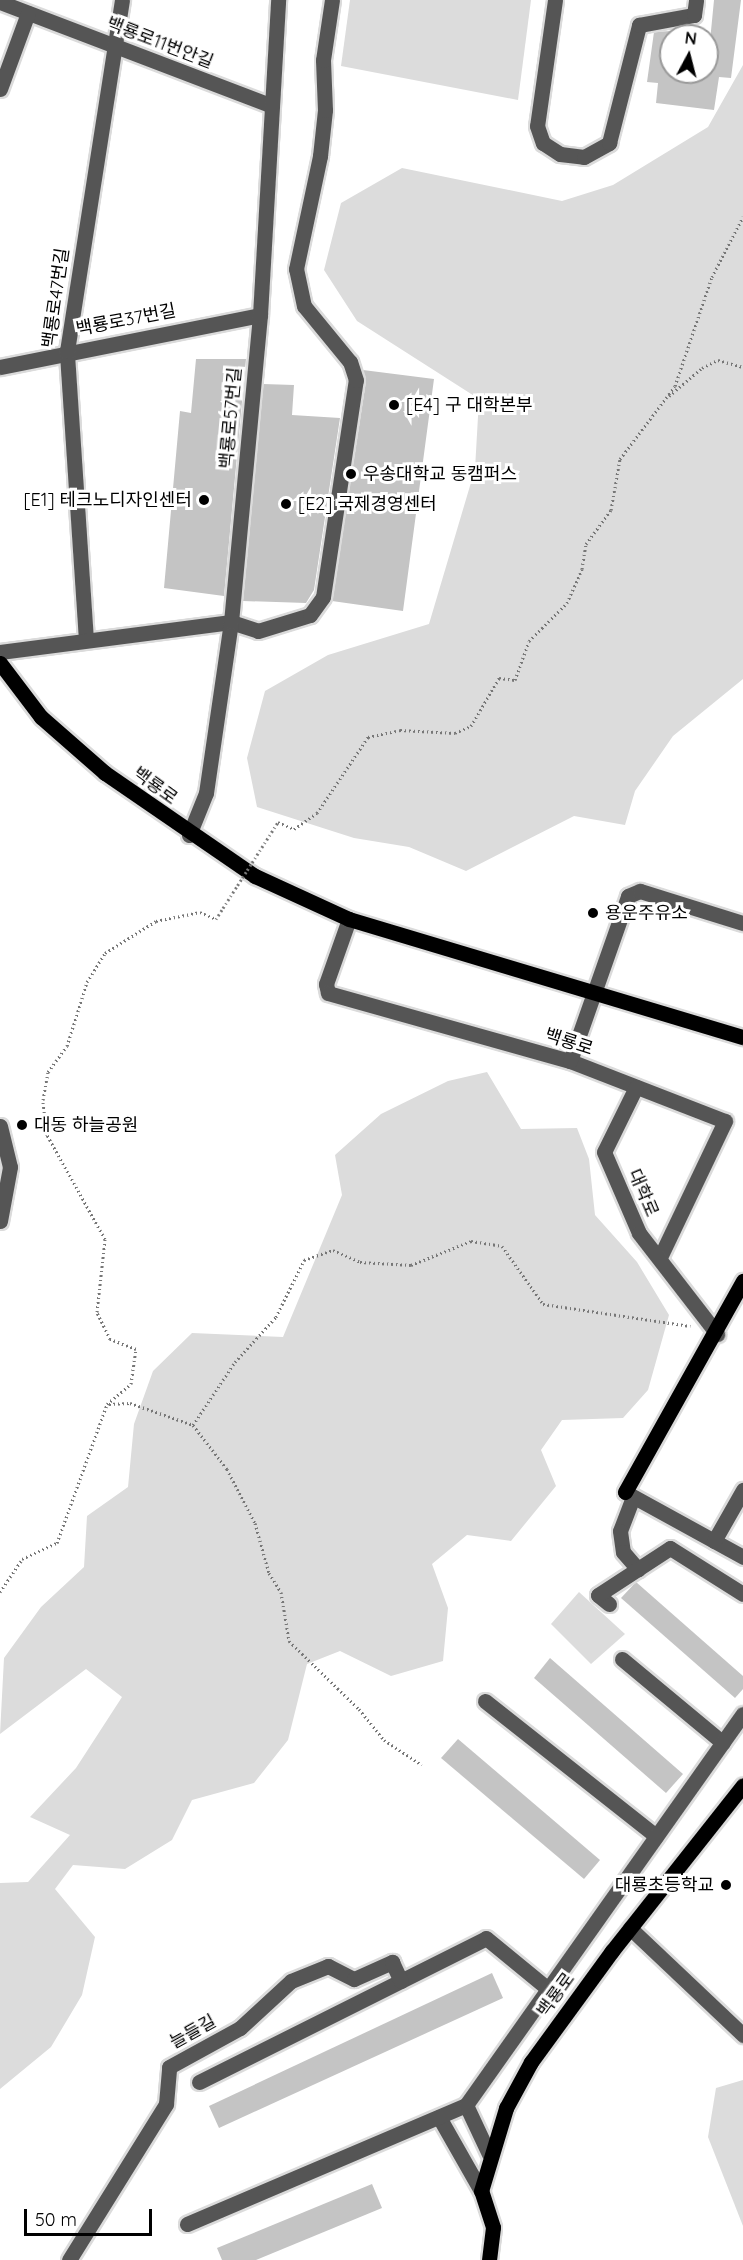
<!DOCTYPE html>
<meta charset="utf-8">
<style>
body{margin:0}
#map{position:relative;width:743px;height:2260px;overflow:hidden;background:#fff;font-family:Quicksand,"Noto Sans KR",sans-serif}
div>[style]{position:absolute}
[style*='--x']{left:calc(var(--x)*1px);top:calc(var(--y)*1px);width:calc(var(--w)*1px);rotate:calc(var(--a)*1deg)}
.green>*{inset:0;background:#dcdcdc}
.building>*{inset:0;background:#c4c4c4}
.path>*{height:3px;margin-top:-1.5px;transform-origin:0;background:repeating-linear-gradient(90deg,#777 0 1.5px,transparent 0 4.5px)}
.roads{filter:drop-shadow(2px 0 #dbdbdb) drop-shadow(-2px 0 #dbdbdb) drop-shadow(0 2px #dbdbdb) drop-shadow(0 -2px #dbdbdb)}
.minor>*{height:15px;margin:-7.5px;padding:0 7.5px;transform-origin:7.5px;border-radius:7.5px;background:#555}
.major>*{height:15px;margin:-7.5px;padding:0 7.5px;transform-origin:7.5px;border-radius:7.5px;background:#000}
.path-bridge>*{height:3px;margin-top:-1.5px;transform-origin:0;background:repeating-linear-gradient(90deg,#777 0 1.5px,transparent 0 4.5px)}
.dots>*{width:16px;height:16px;translate:-50% -50%;box-sizing:border-box;border:3px solid #fff;border-radius:50%}
span{translate:-50% -50%;white-space:nowrap;text-align:center;line-height:1.15;-webkit-text-stroke:6px #fff;paint-order:stroke}
.street-label{font-size:18px;color:#000}
.poi-label{font-size:18px;color:#000}
.left{translate:0 -50%;text-align:left}
.right{translate:-100% -50%;text-align:right}
.north{position:absolute;left:659px;top:24px;width:60px;height:60px;box-sizing:border-box;background:#fff;border:2px solid #999;border-radius:50%;rotate:7deg;font-size:16px;font-weight:700;line-height:24px;text-align:center;color:#000}
.north::after{content:'';display:block;margin:auto;width:21px;height:27px;background:#000;clip-path:polygon(50% 0,100% 100%,50% 72%,0 100%)}
.scale{position:absolute;left:24px;top:2209px;width:128px;height:27px;box-sizing:border-box;border:3px solid #000;border-top:0;padding-left:8px;font-size:18px;line-height:21px;white-space:nowrap;color:#000;-webkit-text-stroke:4px #fff;paint-order:stroke}
</style>
<div id="map">
<div class="green">
<i style="clip-path:polygon(350px 0,531px 0,518px 100px,341px 66px)"></i>
<i style="clip-path:polygon(743px 65px,743px 679px,673px 736px,635px 791px,625px 825px,574px 816px,466px 871px,409px 847px,354px 838px,257px 807px,247px 758px,265px 691px,328px 655px,429px 624px,475px 469px,479px 399px,357px 321px,324px 270px,341px 203px,402px 168px,562px 201px,613px 185px,708px 127px)"></i>
<i style="clip-path:polygon(487px 1072px,521px 1129px,577px 1128px,589px 1159px,595px 1215px,637px 1262px,669px 1315px,648px 1390px,623px 1418px,562px 1420px,541px 1450px,556px 1486px,511px 1541px,467px 1535px,432px 1564px,448px 1608px,443px 1661px,391px 1676px,340px 1651px,307px 1664px,288px 1740px,254px 1783px,192px 1800px,172px 1840px,125px 1869px,73px 1865px,55px 1889px,95px 1937px,82px 1995px,51px 2047px,0 2089px,0 1883px,28px 1882px,70px 1835px,30px 1817px,76px 1768px,122px 1697px,86px 1669px,0 1734px,4px 1658px,41px 1607px,84px 1567px,87px 1516px,128px 1487px,134px 1424px,153px 1371px,192px 1333px,283px 1337px,342px 1195px,335px 1155px,381px 1114px,448px 1081px)"></i>
<i style="clip-path:polygon(579px 1592px,625px 1634px,591px 1664px,551px 1624px)"></i>
<i style="clip-path:polygon(743px 2080px,743px 2226px,708px 2137px,716px 2088px)"></i>
</div>
<div class="building">
<i style="clip-path:polygon(714px 0,741px 0,731px 78px,719px 77px,714px 110px,656px 103px,658px 83px,647px 82px,654px 32px,671px 31px,671px 72px,707px 72px)"></i>
<i style="clip-path:polygon(196px 359px,246px 359px,224px 596px,164px 588px,180px 411px,191px 413px)"></i>
<i style="clip-path:polygon(363px 370px,434px 379px,403px 611px,332px 601px,366px 381px)"></i>
<i style="clip-path:polygon(263px 384px,294px 385px,292px 415px,340px 418px,314px 590px,306px 603px,243px 601px)"></i>
<i style="clip-path:polygon(636px 1582px,743px 1676px,743px 1689px,735px 1698px,621px 1598px)"></i>
<i style="clip-path:polygon(550px 1658px,683px 1774px,666px 1793px,534px 1678px)"></i>
<i style="clip-path:polygon(458px 1739px,600px 1860px,584px 1879px,441px 1758px)"></i>
<i style="clip-path:polygon(492px 1973px,503px 1998px,219px 2128px,209px 2106px)"></i>
<i style="clip-path:polygon(372px 2184px,382px 2208px,256px 2260px,222px 2260px,217px 2248px)"></i>
</div>
<div class="path">
<i style="--x:669;--y:396;--w:43;--a:-40.3"></i>
<i style="--x:702;--y:368;--w:18;--a:-27"></i>
<i style="--x:718;--y:360;--w:26;--a:16"></i>
<i style="--x:278;--y:822;--w:17;--a:24"></i>
<i style="--x:294;--y:829;--w:28;--a:-35"></i>
<i style="--x:317;--y:813;--w:92;--a:-56.1"></i>
<i style="--x:368;--y:737;--w:33;--a:-12"></i>
<i style="--x:400;--y:730;--w:55;--a:3.1"></i>
<i style="--x:455;--y:733;--w:17;--a:-24"></i>
<i style="--x:471;--y:726;--w:56;--a:-59.7"></i>
<i style="--x:499;--y:678;--w:16;--a:7"></i>
<i style="--x:515;--y:680;--w:41;--a:-70.3"></i>
<i style="--x:529;--y:641;--w:54;--a:-45"></i>
<i style="--x:567;--y:603;--w:37;--a:-66"></i>
<i style="--x:582;--y:569;--w:25;--a:-81"></i>
<i style="--x:586;--y:544;--w:42;--a:-53.7"></i>
<i style="--x:611;--y:510;--w:52;--a:-80"></i>
<i style="--x:620;--y:459;--w:91;--a:-53"></i>
<i style="--x:675;--y:386;--w:115;--a:-71.3"></i>
<i style="--x:712;--y:277;--w:68;--a:-62.7"></i>
<i style="--x:109;--y:1404;--w:21;--a:-3"></i>
<i style="--x:130;--y:1403;--w:67;--a:19.2"></i>
<i style="--x:193;--y:1425;--w:76;--a:-56.3"></i>
<i style="--x:235;--y:1362;--w:61;--a:-47.7"></i>
<i style="--x:276;--y:1317;--w:64;--a:-63.8"></i>
<i style="--x:304;--y:1260;--w:31;--a:-19"></i>
<i style="--x:333;--y:1250;--w:30;--a:24"></i>
<i style="--x:360;--y:1262;--w:51;--a:3.4"></i>
<i style="--x:411;--y:1265;--w:65;--a:-21.8"></i>
<i style="--x:471;--y:1241;--w:31;--a:9"></i>
<i style="--x:502;--y:1246;--w:71;--a:54.7"></i>
<i style="--x:543;--y:1304;--w:149;--a:8.5"></i>
<i style="--x:193;--y:1425;--w:56;--a:52.3"></i>
<i style="--x:227;--y:1469;--w:61;--a:62.6"></i>
<i style="--x:255;--y:1523;--w:52;--a:74.4"></i>
<i style="--x:269;--y:1573;--w:22;--a:58"></i>
<i style="--x:281;--y:1592;--w:50;--a:80.7"></i>
<i style="--x:289;--y:1641;--w:98;--a:44.2"></i>
<i style="--x:359;--y:1709;--w:40;--a:51"></i>
<i style="--x:384;--y:1740;--w:45;--a:33.3"></i>
<i style="--x:0;--y:1592;--w:40;--a:-56"></i>
<i style="--x:22;--y:1559;--w:38;--a:-25"></i>
<i style="--x:57;--y:1543;--w:148;--a:-70.2"></i>
<i style="--x:107;--y:1404;--w:31;--a:-40"></i>
<i style="--x:131;--y:1384;--w:35;--a:-82"></i>
<i style="--x:136;--y:1349;--w:28;--a:-159"></i>
<i style="--x:110;--y:1339;--w:30;--a:-116"></i>
<i style="--x:97;--y:1312;--w:73;--a:-83.7"></i>
<i style="--x:105;--y:1239;--w:119;--a:-119.1"></i>
<i style="--x:47;--y:1135;--w:35;--a:-97"></i>
<i style="--x:43;--y:1100;--w:28;--a:-80"></i>
<i style="--x:48;--y:1072;--w:32;--a:-54"></i>
<i style="--x:67;--y:1046;--w:67;--a:-72.6"></i>
<i style="--x:87;--y:982;--w:34;--a:-58"></i>
<i style="--x:105;--y:953;--w:60;--a:-32.1"></i>
<i style="--x:156;--y:921;--w:45;--a:-11.6"></i>
</div>
<div class="roads">
<div class="minor">
<i style="--x:555;--y:0;--w:127;--a:98.1"></i>
<i style="--x:537;--y:126;--w:18;--a:71"></i>
<i style="--x:543;--y:143;--w:20;--a:33"></i>
<i style="--x:560;--y:154;--w:24;--a:7"></i>
<i style="--x:584;--y:157;--w:29;--a:-29"></i>
<i style="--x:609;--y:143;--w:122;--a:-75.7"></i>
<i style="--x:639;--y:25;--w:56;--a:-10.3"></i>
<i style="--x:694;--y:15;--w:15;--a:-82"></i>
<i style="--x:0;--y:2;--w:291;--a:20.9"></i>
<i style="--x:0;--y:89;--w:81;--a:-69.8"></i>
<i style="--x:0;--y:367;--w:265;--a:-11.3"></i>
<i style="--x:86;--y:640;--w:290;--a:-93.8"></i>
<i style="--x:67;--y:351;--w:355;--a:-81.1"></i>
<i style="--x:0;--y:652;--w:233;--a:-7.4"></i>
<i style="--x:231;--y:622;--w:28;--a:18"></i>
<i style="--x:258;--y:631;--w:54;--a:-17.1"></i>
<i style="--x:310;--y:615;--w:22;--a:-54"></i>
<i style="--x:323;--y:597;--w:219;--a:-81.4"></i>
<i style="--x:356;--y:380;--w:19;--a:-108"></i>
<i style="--x:350;--y:362;--w:72;--a:-129.4"></i>
<i style="--x:304;--y:306;--w:38;--a:-102"></i>
<i style="--x:296;--y:269;--w:116;--a:-78"></i>
<i style="--x:320;--y:156;--w:46;--a:-83.8"></i>
<i style="--x:325;--y:110;--w:50;--a:-92.3"></i>
<i style="--x:323;--y:60;--w:61;--a:-81.5"></i>
<i style="--x:189;--y:835;--w:45;--a:-68"></i>
<i style="--x:206;--y:793;--w:173;--a:-81.7"></i>
<i style="--x:231;--y:622;--w:308;--a:-84.6"></i>
<i style="--x:260;--y:315;--w:316;--a:-86.7"></i>
<i style="--x:349;--y:919;--w:69;--a:109.5"></i>
<i style="--x:326;--y:984;--w:9;--a:77"></i>
<i style="--x:328;--y:993;--w:251;--a:15.7"></i>
<i style="--x:570;--y:1061;--w:166;--a:21.2"></i>
<i style="--x:725;--y:1121;--w:151;--a:115.5"></i>
<i style="--x:570;--y:1061;--w:175;--a:-70.6"></i>
<i style="--x:628;--y:896;--w:13;--a:-23"></i>
<i style="--x:640;--y:891;--w:108;--a:17.3"></i>
<i style="--x:636;--y:1087;--w:72;--a:116.2"></i>
<i style="--x:604;--y:1152;--w:88;--a:66.6"></i>
<i style="--x:639;--y:1233;--w:128;--a:52.3"></i>
<i style="--x:0;--y:1126;--w:42;--a:76.3"></i>
<i style="--x:10;--y:1167;--w:55;--a:100.5"></i>
<i style="--x:625;--y:1492;--w:135;--a:28.8"></i>
<i style="--x:633;--y:1497;--w:36;--a:111"></i>
<i style="--x:620;--y:1531;--w:21;--a:82"></i>
<i style="--x:623;--y:1552;--w:23;--a:49"></i>
<i style="--x:714;--y:1541;--w:59;--a:-60.4"></i>
<i style="--x:609;--y:1604;--w:14;--a:-141"></i>
<i style="--x:598;--y:1595;--w:86;--a:-33.1"></i>
<i style="--x:670;--y:1548;--w:86;--a:32.2"></i>
<i style="--x:622;--y:1659;--w:131;--a:39.7"></i>
<i style="--x:485;--y:1701;--w:218;--a:38.3"></i>
<i style="--x:630;--y:1928;--w:156;--a:43.4"></i>
<i style="--x:199;--y:2082;--w:321;--a:-26.6"></i>
<i style="--x:486;--y:1938;--w:80;--a:39.4"></i>
<i style="--x:466;--y:2105;--w:54;--a:64.9"></i>
<i style="--x:439;--y:2117;--w:85;--a:60.4"></i>
<i style="--x:187;--y:2224;--w:303;--a:-23.1"></i>
<i style="--x:466;--y:2105;--w:479;--a:-54.7"></i>
<i style="--x:69;--y:2260;--w:184;--a:-58.1"></i>
<i style="--x:166;--y:2104;--w:37;--a:-85"></i>
<i style="--x:169;--y:2067;--w:81;--a:-28.8"></i>
<i style="--x:240;--y:2028;--w:69;--a:-42.7"></i>
<i style="--x:291;--y:1981;--w:40;--a:-22"></i>
<i style="--x:328;--y:1966;--w:29;--a:27"></i>
<i style="--x:354;--y:1979;--w:42;--a:-24.1"></i>
<i style="--x:392;--y:1962;--w:21;--a:65"></i>
</div>
<div class="major">
<i style="--x:0;--y:663;--w:68;--a:52.8"></i>
<i style="--x:41;--y:717;--w:85;--a:41.2"></i>
<i style="--x:105;--y:773;--w:182;--a:34.5"></i>
<i style="--x:255;--y:876;--w:103;--a:24.6"></i>
<i style="--x:349;--y:919;--w:411;--a:16.7"></i>
<i style="--x:625;--y:1492;--w:242;--a:-60.8"></i>
<i style="--x:489;--y:2260;--w:33;--a:-83"></i>
<i style="--x:493;--y:2227;--w:38;--a:-108"></i>
<i style="--x:481;--y:2191;--w:87;--a:-73.2"></i>
<i style="--x:506;--y:2108;--w:52;--a:-61.5"></i>
<i style="--x:531;--y:2062;--w:137;--a:-53.9"></i>
<i style="--x:612;--y:1951;--w:211;--a:-51.7"></i>
</div>
</div>
<div class="path-bridge">
<i style="--x:200;--y:912;--w:17;--a:24"></i>
<i style="--x:216;--y:919;--w:115;--a:-57.4"></i>
</div>
<div class="dots">
<i style="left:394px;top:405px;background:#000"></i>
<i style="left:351px;top:474px;background:#000"></i>
<i style="left:204px;top:500px;background:#000"></i>
<i style="left:286px;top:504px;background:#000"></i>
<i style="left:593px;top:913px;background:#000"></i>
<i style="left:22px;top:1125px;background:#000"></i>
<i style="left:726px;top:1885px;background:#000"></i>
</div>
<div class="street-label">
<span style="left:160px;top:43px;rotate:21deg">백룡로11번안길</span>
<span style="left:56px;top:298px;rotate:-82deg">백룡로47번길</span>
<span style="left:126px;top:320px;rotate:-11deg">백룡로37번길</span>
<span style="left:231px;top:418px;rotate:-85deg">백룡로57번길</span>
<span style="left:155px;top:786px;rotate:36deg">백룡로</span>
<span style="left:569px;top:1042px;rotate:18deg">백룡로</span>
<span style="left:643px;top:1193px;rotate:67deg">대학로</span>
<span style="left:556px;top:1995px;rotate:-54deg">백룡로</span>
<span style="left:193px;top:2032px;rotate:-29deg">늘들길</span>
</div>
<div class="poi-label">
<span class="left" style="left:406px;top:405px">[E4] 구 대학본부</span>
<span class="left" style="left:363px;top:474px">우송대학교 동캠퍼스</span>
<span class="right" style="left:192px;top:500px">[E1] 테크노디자인센터</span>
<span class="left" style="left:298px;top:504px">[E2] 국제경영센터</span>
<span class="left" style="left:605px;top:913px">용운주유소</span>
<span class="left" style="left:34px;top:1125px">대동 하늘공원</span>
<span class="right" style="left:714px;top:1885px">대룡초등학교</span>
</div>
<div class="north">N</div>
<div class="scale">50 m</div>
</div>
